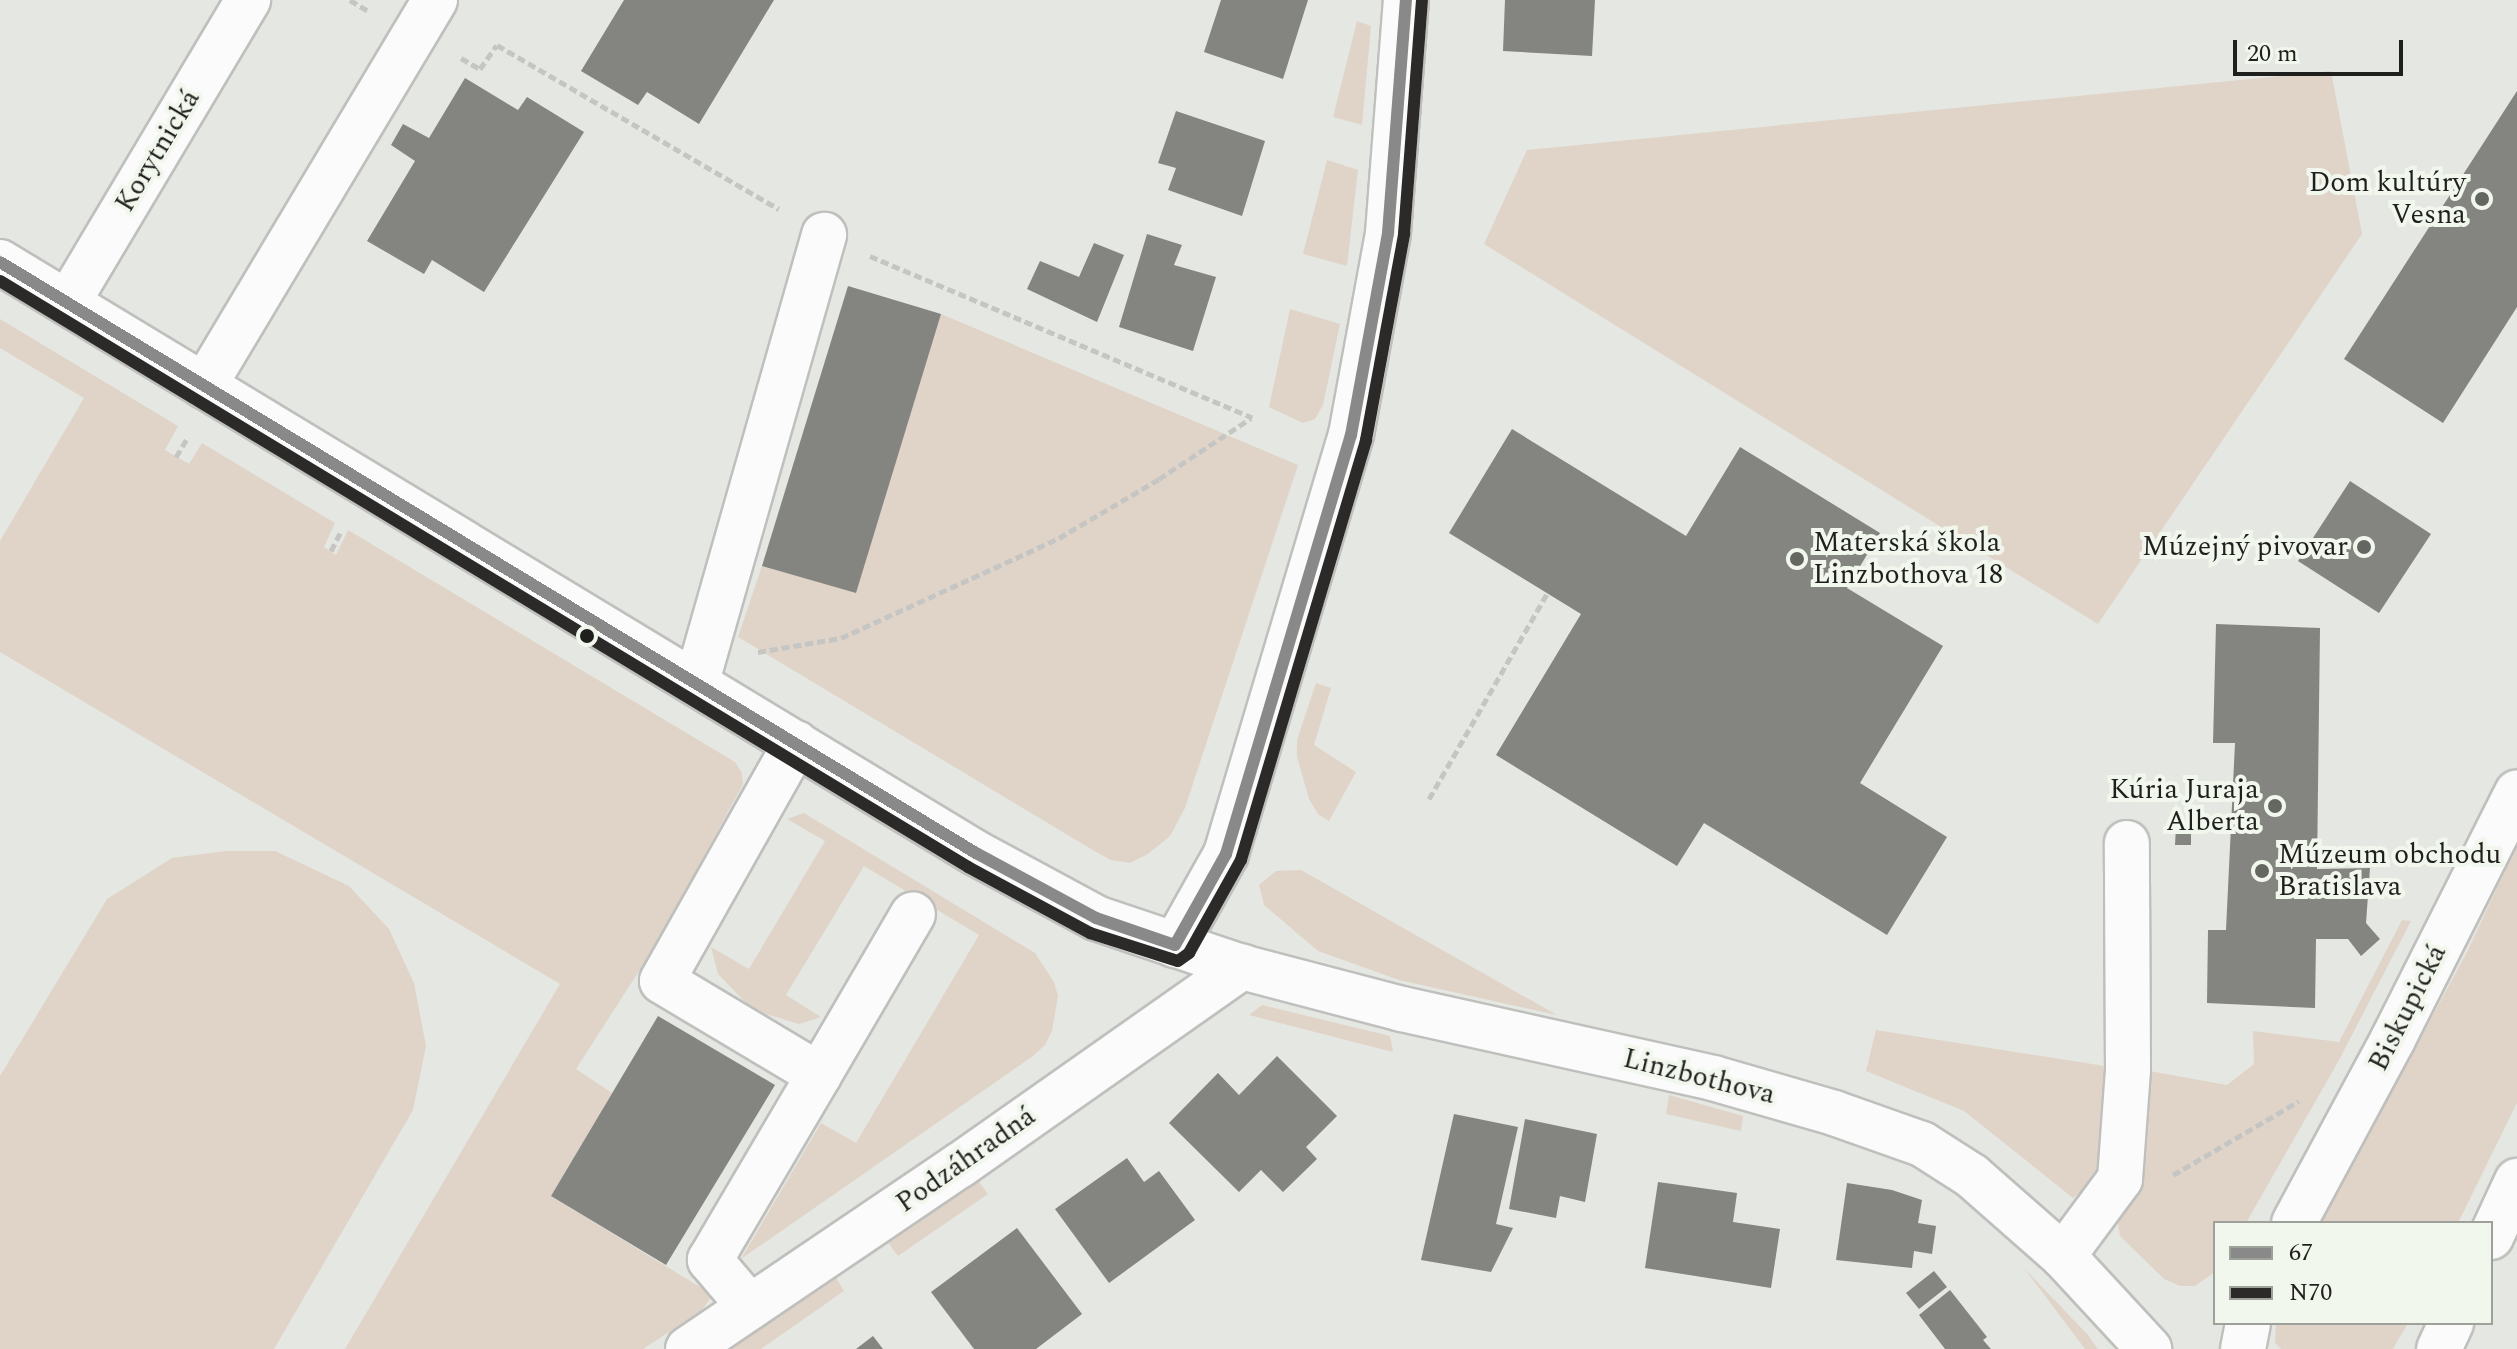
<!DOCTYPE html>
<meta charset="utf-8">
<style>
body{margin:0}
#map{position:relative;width:2517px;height:1349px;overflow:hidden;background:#e5e7e2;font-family:Spectral,serif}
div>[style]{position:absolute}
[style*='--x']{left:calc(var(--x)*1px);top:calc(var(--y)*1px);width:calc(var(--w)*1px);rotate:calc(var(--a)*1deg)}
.green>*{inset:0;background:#e0d4c8}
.building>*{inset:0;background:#848481}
.path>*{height:5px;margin-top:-2.5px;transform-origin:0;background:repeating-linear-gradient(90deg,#c5c5c4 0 8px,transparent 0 12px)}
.roads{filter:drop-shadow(2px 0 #bfc0bd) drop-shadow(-2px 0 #bfc0bd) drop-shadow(0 2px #bfc0bd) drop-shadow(0 -2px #bfc0bd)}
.minor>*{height:44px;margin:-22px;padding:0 22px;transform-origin:22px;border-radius:22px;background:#fbfbfb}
.bus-1>*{height:12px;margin:-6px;padding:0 6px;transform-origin:6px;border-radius:6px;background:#898989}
.bus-2>*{height:12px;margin:-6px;padding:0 6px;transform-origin:6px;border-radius:6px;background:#2b2a29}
.dots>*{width:22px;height:22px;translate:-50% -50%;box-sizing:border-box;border:4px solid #f2f7ed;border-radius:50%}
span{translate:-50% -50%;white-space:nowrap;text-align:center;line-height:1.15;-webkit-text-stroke:8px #f2f7ed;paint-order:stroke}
.street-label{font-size:28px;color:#1f201d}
.poi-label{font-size:28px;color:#1f201d}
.right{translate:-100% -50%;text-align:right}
.left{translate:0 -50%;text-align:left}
.legend{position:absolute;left:2213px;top:1221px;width:280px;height:104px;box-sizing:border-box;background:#f2f7ed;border:2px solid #9ea19a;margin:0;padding:10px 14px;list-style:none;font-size:24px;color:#1f201d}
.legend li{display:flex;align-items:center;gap:16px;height:40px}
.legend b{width:40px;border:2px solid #9ea19a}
.scale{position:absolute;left:2233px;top:40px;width:170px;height:36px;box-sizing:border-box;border:4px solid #1f201d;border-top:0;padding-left:10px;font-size:24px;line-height:28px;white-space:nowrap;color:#1f201d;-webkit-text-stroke:6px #f2f7ed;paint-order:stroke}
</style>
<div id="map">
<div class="green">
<i style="clip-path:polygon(1357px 21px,1371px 26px,1362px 125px,1333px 117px)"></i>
<i style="clip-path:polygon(2331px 71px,2362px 234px,2098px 624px,1484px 244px,1527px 150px)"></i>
<i style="clip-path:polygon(1327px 160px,1358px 170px,1347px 266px,1303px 254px)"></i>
<i style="clip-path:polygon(1290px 309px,1340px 324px,1323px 405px,1315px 419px,1303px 423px,1269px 407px)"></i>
<i style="clip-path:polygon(941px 314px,1298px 465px,1185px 808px,1170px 836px,1148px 854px,1130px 863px,1111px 860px,1096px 852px,738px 637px,762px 566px)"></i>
<i style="clip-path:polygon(0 319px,178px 426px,165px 450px,189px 464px,202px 443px,335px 523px,324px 547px,336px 555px,348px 530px,735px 762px,742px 773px,743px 784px,659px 940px,576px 1069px,612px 1093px,551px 1196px,713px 1295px,701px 1311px,643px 1349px,345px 1349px,560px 984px,0 652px,0 541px,84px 398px,0 348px)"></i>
<i style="clip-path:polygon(1316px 683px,1331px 688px,1314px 745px,1356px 772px,1329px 821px,1318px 814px,1309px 799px,1297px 757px,1297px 740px)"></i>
<i style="clip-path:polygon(804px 813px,1035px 953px,1054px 982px,1058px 996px,1052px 1031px,1045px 1045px,1033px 1056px,741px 1259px,821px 1123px,856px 1143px,979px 935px,864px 866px,786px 995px,821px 1017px,799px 1024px,766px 1014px,746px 1003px,718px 974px,711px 947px,749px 969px,825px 841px,787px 819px)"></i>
<i style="clip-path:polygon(2517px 845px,2517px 1103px,2458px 1223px,2321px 1223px,2467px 952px)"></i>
<i style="clip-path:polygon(226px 851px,275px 851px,349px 886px,389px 929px,414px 983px,426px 1046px,413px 1110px,274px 1349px,0 1349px,0 1076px,107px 899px,172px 858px)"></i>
<i style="clip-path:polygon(1301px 870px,1557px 1015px,1399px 980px,1318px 951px,1264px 905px,1259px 885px,1276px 871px)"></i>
<i style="clip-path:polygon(2402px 920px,2411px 921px,2338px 1062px,2246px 1223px,2215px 1223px,2215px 1272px,2195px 1286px,2180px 1286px,2164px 1279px,2120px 1236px,2117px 1218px,2121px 1204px,2145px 1175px,2144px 1070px,2227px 1085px,2254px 1064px,2253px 1031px,2339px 1042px)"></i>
<i style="clip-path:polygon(1262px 1005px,1390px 1036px,1393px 1052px,1249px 1015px)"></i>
<i style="clip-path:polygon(1876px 1030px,2111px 1067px,2106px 1160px,2091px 1184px,2073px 1198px,1964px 1111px,1866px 1071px)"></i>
<i style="clip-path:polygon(1669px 1095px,1743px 1116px,1741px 1131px,1666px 1114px)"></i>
<i style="clip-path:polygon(977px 1179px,988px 1194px,898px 1256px,887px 1241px)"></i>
<i style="clip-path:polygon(2024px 1268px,2088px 1335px,2098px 1349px,2085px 1349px)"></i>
<i style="clip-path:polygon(835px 1276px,844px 1291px,761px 1349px,728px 1349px)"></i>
<i style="clip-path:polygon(2276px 1323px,2408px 1323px,2393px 1349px,2281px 1349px,2275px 1343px)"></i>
</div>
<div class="building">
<i style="clip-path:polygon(624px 0,774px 0,699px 124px,647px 92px,638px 105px,581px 71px)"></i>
<i style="clip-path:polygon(1221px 0,1308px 0,1283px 79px,1204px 52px)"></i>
<i style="clip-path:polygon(1505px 0,1595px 0,1592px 56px,1503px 51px)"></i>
<i style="clip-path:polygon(465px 78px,518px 110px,527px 97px,584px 132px,484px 292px,432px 260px,424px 274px,367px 241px,415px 161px,391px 145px,403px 124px,429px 138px)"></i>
<i style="clip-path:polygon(2517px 91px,2517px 307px,2443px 423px,2344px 359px)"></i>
<i style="clip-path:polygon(1176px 111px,1265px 141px,1242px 216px,1168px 190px,1176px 168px,1158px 163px)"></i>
<i style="clip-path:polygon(1147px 234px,1182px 245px,1174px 265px,1216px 277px,1193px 351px,1119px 327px)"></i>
<i style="clip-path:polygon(1094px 243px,1124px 255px,1097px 322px,1027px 289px,1040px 261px,1079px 277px)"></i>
<i style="clip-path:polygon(848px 286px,941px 314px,856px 593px,762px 566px)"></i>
<i style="clip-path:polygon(1512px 429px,1686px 536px,1740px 447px,1880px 533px,1847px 588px,1943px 646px,1860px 783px,1947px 837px,1887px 935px,1704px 823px,1677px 866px,1496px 755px,1581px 614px,1449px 533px)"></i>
<i style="clip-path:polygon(2350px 481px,2431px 534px,2379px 613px,2298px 561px)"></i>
<i style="clip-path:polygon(2216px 624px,2320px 628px,2317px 869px,2370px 868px,2366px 923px,2380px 939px,2361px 956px,2348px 939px,2316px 939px,2315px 1008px,2207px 1003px,2208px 930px,2226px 930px,2235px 743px,2213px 743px)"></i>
<i style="clip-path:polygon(2176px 827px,2191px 828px,2191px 845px,2175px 845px)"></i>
<i style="clip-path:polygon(658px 1016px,775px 1085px,666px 1265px,551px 1196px)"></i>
<i style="clip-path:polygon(1277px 1056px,1337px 1116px,1306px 1147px,1317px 1159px,1283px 1192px,1261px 1170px,1239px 1192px,1169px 1123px,1218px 1073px,1239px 1095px)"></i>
<i style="clip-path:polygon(1454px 1114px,1518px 1127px,1496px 1224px,1513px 1228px,1491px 1272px,1421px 1260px)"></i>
<i style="clip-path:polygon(1525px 1119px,1597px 1134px,1585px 1202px,1560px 1196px,1556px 1218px,1509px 1209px)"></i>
<i style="clip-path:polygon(1127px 1158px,1144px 1182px,1159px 1171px,1195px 1220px,1109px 1283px,1055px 1209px)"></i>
<i style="clip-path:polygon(1658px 1182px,1737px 1193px,1733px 1222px,1780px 1229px,1771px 1288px,1645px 1268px)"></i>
<i style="clip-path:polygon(1847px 1183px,1892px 1190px,1922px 1200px,1918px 1223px,1936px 1226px,1932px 1254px,1914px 1251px,1912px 1268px,1836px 1260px)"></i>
<i style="clip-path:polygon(1017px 1228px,1082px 1314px,1036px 1349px,974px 1349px,931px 1292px)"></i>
<i style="clip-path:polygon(1934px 1271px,1947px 1287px,1919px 1309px,1906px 1293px)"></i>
<i style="clip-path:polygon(1950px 1290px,1987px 1337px,1983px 1340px,1991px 1349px,1945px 1349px,1919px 1315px)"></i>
<i style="clip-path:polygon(873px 1336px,883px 1349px,856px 1349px)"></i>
</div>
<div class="path">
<i style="--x:350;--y:0;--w:23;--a:31"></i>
<i style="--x:461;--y:58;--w:22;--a:30"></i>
<i style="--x:480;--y:69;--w:29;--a:-55"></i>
<i style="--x:497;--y:45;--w:326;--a:30.2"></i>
<i style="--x:870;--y:256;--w:415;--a:22.9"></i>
<i style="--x:176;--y:457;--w:23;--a:-59"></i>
<i style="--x:331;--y:551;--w:22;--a:-63"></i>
<i style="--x:758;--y:652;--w:84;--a:-9.6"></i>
<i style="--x:841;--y:638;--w:240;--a:-24.6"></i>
<i style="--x:1059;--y:538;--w:116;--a:-30.5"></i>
<i style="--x:1159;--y:479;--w:110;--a:-33.5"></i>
<i style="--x:1429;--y:799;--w:237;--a:-60.1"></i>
<i style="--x:2173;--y:1175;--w:146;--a:-30.4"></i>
</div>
<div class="roads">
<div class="minor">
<i style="--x:0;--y:262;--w:1141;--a:31.2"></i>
<i style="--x:976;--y:853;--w:136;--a:28.4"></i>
<i style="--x:1096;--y:918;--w:154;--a:18.6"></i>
<i style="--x:1242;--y:967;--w:165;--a:14.7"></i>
<i style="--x:1402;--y:1009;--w:319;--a:12.5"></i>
<i style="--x:1713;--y:1078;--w:126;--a:16.1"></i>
<i style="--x:1834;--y:1113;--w:93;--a:19.4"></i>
<i style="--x:1922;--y:1144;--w:59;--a:32.6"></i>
<i style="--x:1972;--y:1176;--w:121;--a:41.3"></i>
<i style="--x:2063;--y:1256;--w:127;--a:47.2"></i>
<i style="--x:68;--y:302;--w:352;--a:-59.2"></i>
<i style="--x:204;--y:386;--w:450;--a:-59.1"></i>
<i style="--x:697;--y:681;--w:464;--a:-74.1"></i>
<i style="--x:796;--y:743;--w:273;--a:119.4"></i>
<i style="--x:662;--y:981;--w:183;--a:30.9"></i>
<i style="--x:819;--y:1075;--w:186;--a:-59.7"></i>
<i style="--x:1175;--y:945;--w:104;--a:-60.7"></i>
<i style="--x:1226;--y:854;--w:437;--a:-73.4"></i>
<i style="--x:1351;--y:435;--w:205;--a:-79.6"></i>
<i style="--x:1388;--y:233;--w:234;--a:-85.6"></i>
<i style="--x:2294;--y:1223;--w:209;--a:-61.7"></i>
<i style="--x:2393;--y:1039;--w:276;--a:-63.3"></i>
<i style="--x:2491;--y:1237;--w:62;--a:-65.1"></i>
<i style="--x:2063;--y:1256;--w:96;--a:-53.5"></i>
<i style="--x:2120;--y:1179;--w:110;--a:-85.8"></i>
<i style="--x:2128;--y:1069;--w:226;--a:-90.3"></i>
<i style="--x:750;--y:1307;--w:62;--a:-130.4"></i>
<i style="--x:710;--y:1260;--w:215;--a:-59.5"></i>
<i style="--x:688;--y:1349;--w:328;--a:-34.1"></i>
<i style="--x:960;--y:1165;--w:345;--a:-35.1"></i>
<i style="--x:2243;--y:1349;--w:26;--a:-79"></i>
<i style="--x:2439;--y:1349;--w:29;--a:-65"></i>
</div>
</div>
<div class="bus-1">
<i style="--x:0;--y:262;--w:1141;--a:31.2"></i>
<i style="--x:976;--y:853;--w:136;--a:28.4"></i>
<i style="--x:1096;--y:918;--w:83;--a:18.9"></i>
<i style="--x:1175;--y:945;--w:104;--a:-60.7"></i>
<i style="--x:1226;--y:854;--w:437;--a:-73.4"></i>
<i style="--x:1351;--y:435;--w:205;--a:-79.6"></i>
<i style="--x:1388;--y:233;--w:234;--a:-85.6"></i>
</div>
<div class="bus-2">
<i style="--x:0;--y:281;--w:1132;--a:31.19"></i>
<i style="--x:968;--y:867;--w:139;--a:28.4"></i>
<i style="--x:1090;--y:933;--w:92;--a:17.7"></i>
<i style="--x:1178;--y:961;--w:14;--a:-36"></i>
<i style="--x:1189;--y:953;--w:107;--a:-60.8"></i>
<i style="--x:1241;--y:860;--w:438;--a:-73.4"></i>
<i style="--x:1366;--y:440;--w:209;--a:-79.5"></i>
<i style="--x:1404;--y:234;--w:234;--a:-85.6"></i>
</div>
<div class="dots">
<i style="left:2482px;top:199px;background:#646662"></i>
<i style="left:2364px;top:547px;background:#646662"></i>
<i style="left:1797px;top:559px;background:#646662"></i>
<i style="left:587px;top:636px;background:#1f201d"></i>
<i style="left:2275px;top:806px;background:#646662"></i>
<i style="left:2262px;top:871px;background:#646662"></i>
</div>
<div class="street-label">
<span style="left:158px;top:151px;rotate:-59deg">Korytnická</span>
<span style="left:2408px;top:1008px;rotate:-63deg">Biskupická</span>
<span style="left:1699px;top:1077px;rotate:14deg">Linzbothova</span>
<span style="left:966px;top:1160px;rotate:-35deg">Podzáhradná</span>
</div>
<div class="poi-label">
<span class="right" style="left:2466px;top:199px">Dom kultúry<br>Vesna</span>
<span class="left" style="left:1813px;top:559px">Materská škola<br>Linzbothova 18</span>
<span class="right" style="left:2348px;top:547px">Múzejný pivovar</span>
<span class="right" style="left:2259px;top:806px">Kúria Juraja<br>Alberta</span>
<span class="left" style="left:2278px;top:871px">Múzeum obchodu<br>Bratislava</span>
</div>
<ul class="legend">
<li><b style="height:10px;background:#898989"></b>67</li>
<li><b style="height:10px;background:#2b2a29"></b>N70</li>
</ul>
<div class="scale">20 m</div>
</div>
